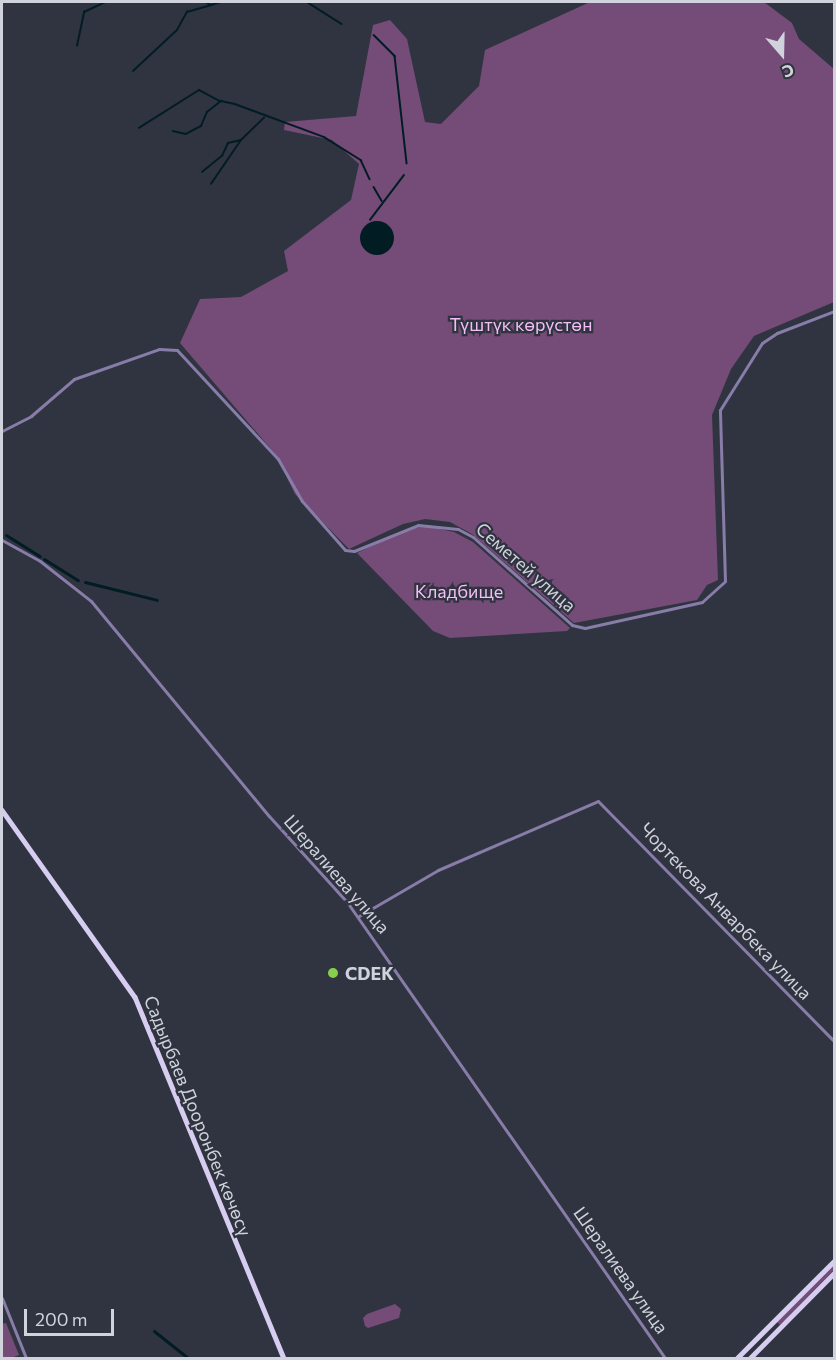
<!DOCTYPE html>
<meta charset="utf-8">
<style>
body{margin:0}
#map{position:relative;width:836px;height:1360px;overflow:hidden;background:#303440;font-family:Commissioner,sans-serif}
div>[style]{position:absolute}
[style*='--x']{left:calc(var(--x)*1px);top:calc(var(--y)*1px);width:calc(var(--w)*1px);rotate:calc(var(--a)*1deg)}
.green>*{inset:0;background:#754b78}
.water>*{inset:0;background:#011d23}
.round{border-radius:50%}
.stream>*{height:1.5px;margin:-0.75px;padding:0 0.75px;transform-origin:0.75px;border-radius:0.75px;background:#011d23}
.canal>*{height:3px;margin:-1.5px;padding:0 1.5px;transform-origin:1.5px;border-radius:1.5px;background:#011d23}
.minor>*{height:3px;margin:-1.5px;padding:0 1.5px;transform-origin:1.5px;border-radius:1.5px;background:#887ca8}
.major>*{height:4.5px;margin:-2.25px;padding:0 2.25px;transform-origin:2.25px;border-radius:2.25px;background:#d6cdf1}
.dots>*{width:16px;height:16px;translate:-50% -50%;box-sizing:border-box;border:3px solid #303440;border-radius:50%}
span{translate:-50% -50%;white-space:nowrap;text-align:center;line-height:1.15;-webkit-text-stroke:4.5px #303440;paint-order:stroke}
.park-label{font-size:18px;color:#f3bef7}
.street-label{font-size:18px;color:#d0d3db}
.poi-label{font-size:18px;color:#d0d3db;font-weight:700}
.left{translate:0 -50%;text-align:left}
.frame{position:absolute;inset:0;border:3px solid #d0d3db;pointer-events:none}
.north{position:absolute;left:752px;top:24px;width:60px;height:60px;-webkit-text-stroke:4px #303440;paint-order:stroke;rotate:160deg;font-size:16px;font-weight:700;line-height:24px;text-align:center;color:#d0d3db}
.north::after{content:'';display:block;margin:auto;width:21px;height:27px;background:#d0d3db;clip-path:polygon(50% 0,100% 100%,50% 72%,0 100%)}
.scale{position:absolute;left:24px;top:1309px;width:90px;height:27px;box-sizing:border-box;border:3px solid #d0d3db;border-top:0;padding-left:8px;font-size:18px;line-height:21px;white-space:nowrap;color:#d0d3db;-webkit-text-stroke:4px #303440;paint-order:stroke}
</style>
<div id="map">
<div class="green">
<i style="clip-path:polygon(590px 2px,764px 2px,792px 23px,799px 39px,834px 69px,834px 302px,754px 336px,731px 369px,712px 415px,718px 580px,707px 585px,697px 600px,574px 623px,472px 534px,450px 522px,425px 519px,403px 524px,349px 549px,295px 494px,276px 455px,180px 343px,200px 299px,241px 297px,288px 271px,284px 251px,351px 200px,359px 164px,332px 140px,284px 130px,285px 122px,356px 116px,373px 25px,390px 20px,407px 39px,425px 122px,441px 124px,479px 86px,485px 50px)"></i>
<i style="clip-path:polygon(426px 526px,454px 532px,473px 542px,570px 628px,567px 631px,450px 638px,433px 631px,357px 553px,407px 529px)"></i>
<i style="clip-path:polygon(834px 1264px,834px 1270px,780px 1325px,777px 1322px)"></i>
<i style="clip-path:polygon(395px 1304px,401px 1309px,399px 1318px,368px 1328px,365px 1326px,363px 1318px,367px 1314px)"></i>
<i style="clip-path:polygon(6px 1323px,19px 1355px,11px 1358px,2px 1358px,2px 1324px)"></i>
</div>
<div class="water">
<i class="round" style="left:360px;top:221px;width:34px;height:34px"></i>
</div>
<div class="stream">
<i style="--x:206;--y:2;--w:6;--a:31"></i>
<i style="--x:211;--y:5;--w:10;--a:-17"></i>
<i style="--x:307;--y:2;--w:41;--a:32.2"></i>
<i style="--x:374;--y:35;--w:30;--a:45"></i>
<i style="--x:395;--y:56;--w:108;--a:83.6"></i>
<i style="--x:77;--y:46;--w:35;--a:-78"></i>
<i style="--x:84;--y:12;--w:23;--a:-25"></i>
<i style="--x:133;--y:71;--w:60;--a:-43"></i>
<i style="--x:177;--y:30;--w:21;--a:-61"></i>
<i style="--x:187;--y:12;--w:25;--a:-16"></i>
<i style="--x:139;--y:128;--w:71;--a:-32.3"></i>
<i style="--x:199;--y:90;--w:24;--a:28"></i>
<i style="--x:173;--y:131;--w:13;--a:13"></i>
<i style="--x:186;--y:134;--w:17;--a:-28"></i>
<i style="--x:201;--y:126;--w:15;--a:-67"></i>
<i style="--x:207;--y:112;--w:18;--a:-38"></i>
<i style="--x:221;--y:101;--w:14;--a:12"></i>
<i style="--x:235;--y:104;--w:95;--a:20.3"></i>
<i style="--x:324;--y:137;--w:44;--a:31.9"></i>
<i style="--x:361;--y:160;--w:21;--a:65"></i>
<i style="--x:202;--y:172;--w:26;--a:-39"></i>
<i style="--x:222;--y:156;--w:14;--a:-65"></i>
<i style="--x:228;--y:143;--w:13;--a:-13"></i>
<i style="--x:211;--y:184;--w:53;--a:-55.7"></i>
<i style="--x:241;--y:140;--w:32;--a:-44"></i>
<i style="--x:374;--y:187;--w:16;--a:60"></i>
<i style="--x:370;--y:220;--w:56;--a:-52.9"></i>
</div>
<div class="canal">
<i style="--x:6;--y:535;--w:40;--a:32"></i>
<i style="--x:44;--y:559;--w:40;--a:32"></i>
<i style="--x:85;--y:582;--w:74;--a:14"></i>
<i style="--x:154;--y:1331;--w:43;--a:38.5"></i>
</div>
<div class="minor">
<i style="--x:2;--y:431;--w:33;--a:-27"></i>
<i style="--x:31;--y:416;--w:57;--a:-40.7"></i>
<i style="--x:74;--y:379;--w:90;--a:-19.4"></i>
<i style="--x:159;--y:349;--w:18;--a:3"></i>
<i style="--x:177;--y:350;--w:149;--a:47.2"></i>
<i style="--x:278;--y:459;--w:48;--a:60.3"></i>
<i style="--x:302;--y:501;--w:65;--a:48.7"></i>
<i style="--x:345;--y:550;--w:9;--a:6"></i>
<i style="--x:354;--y:551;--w:69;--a:-22.1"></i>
<i style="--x:418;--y:525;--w:40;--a:5.7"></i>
<i style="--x:458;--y:529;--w:17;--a:28"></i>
<i style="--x:473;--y:537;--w:132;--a:41.6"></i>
<i style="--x:572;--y:625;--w:13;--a:13"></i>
<i style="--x:585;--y:628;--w:120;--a:-12.5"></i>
<i style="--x:702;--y:602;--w:31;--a:-42"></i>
<i style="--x:725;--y:581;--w:171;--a:-91.7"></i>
<i style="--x:720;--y:410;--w:79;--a:-57.9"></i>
<i style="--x:762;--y:343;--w:18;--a:-34"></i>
<i style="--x:777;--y:333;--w:61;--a:-21.1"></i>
<i style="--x:2;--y:540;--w:43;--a:28.9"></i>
<i style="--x:40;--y:561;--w:65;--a:38.1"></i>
<i style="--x:91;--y:601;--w:279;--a:50.4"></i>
<i style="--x:269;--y:816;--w:116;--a:47.8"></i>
<i style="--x:347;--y:902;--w:556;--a:55.11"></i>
<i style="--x:359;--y:916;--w:91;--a:-30.2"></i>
<i style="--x:438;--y:870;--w:174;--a:-23.3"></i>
<i style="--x:598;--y:801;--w:337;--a:45.5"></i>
<i style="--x:2;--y:1298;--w:65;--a:68.2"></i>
</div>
<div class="major">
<i style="--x:2;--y:810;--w:229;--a:54.6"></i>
<i style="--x:135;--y:997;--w:391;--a:67.6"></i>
<i style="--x:737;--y:1358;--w:137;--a:-45"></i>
<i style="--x:750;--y:1358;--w:120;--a:-45.3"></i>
</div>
<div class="dots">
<i style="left:333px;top:973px;background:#85cf4c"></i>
</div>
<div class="park-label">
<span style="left:521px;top:324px">Түштүк көрүстөн</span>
<span style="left:459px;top:591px">Кладбище</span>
</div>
<div class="street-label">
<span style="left:526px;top:567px;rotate:41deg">Семетей улица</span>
<span style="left:337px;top:874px;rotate:49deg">Шералиева улица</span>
<span style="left:726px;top:911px;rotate:46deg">Чортекова Анварбека улица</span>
<span style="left:198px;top:1116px;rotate:68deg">Садырбаев Дооронбек көчөсү</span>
<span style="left:621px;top:1270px;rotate:55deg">Шералиева улица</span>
</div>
<div class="poi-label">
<span class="left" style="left:345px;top:973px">CDEK</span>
</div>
<div class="frame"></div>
<div class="north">С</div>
<div class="scale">200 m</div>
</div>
